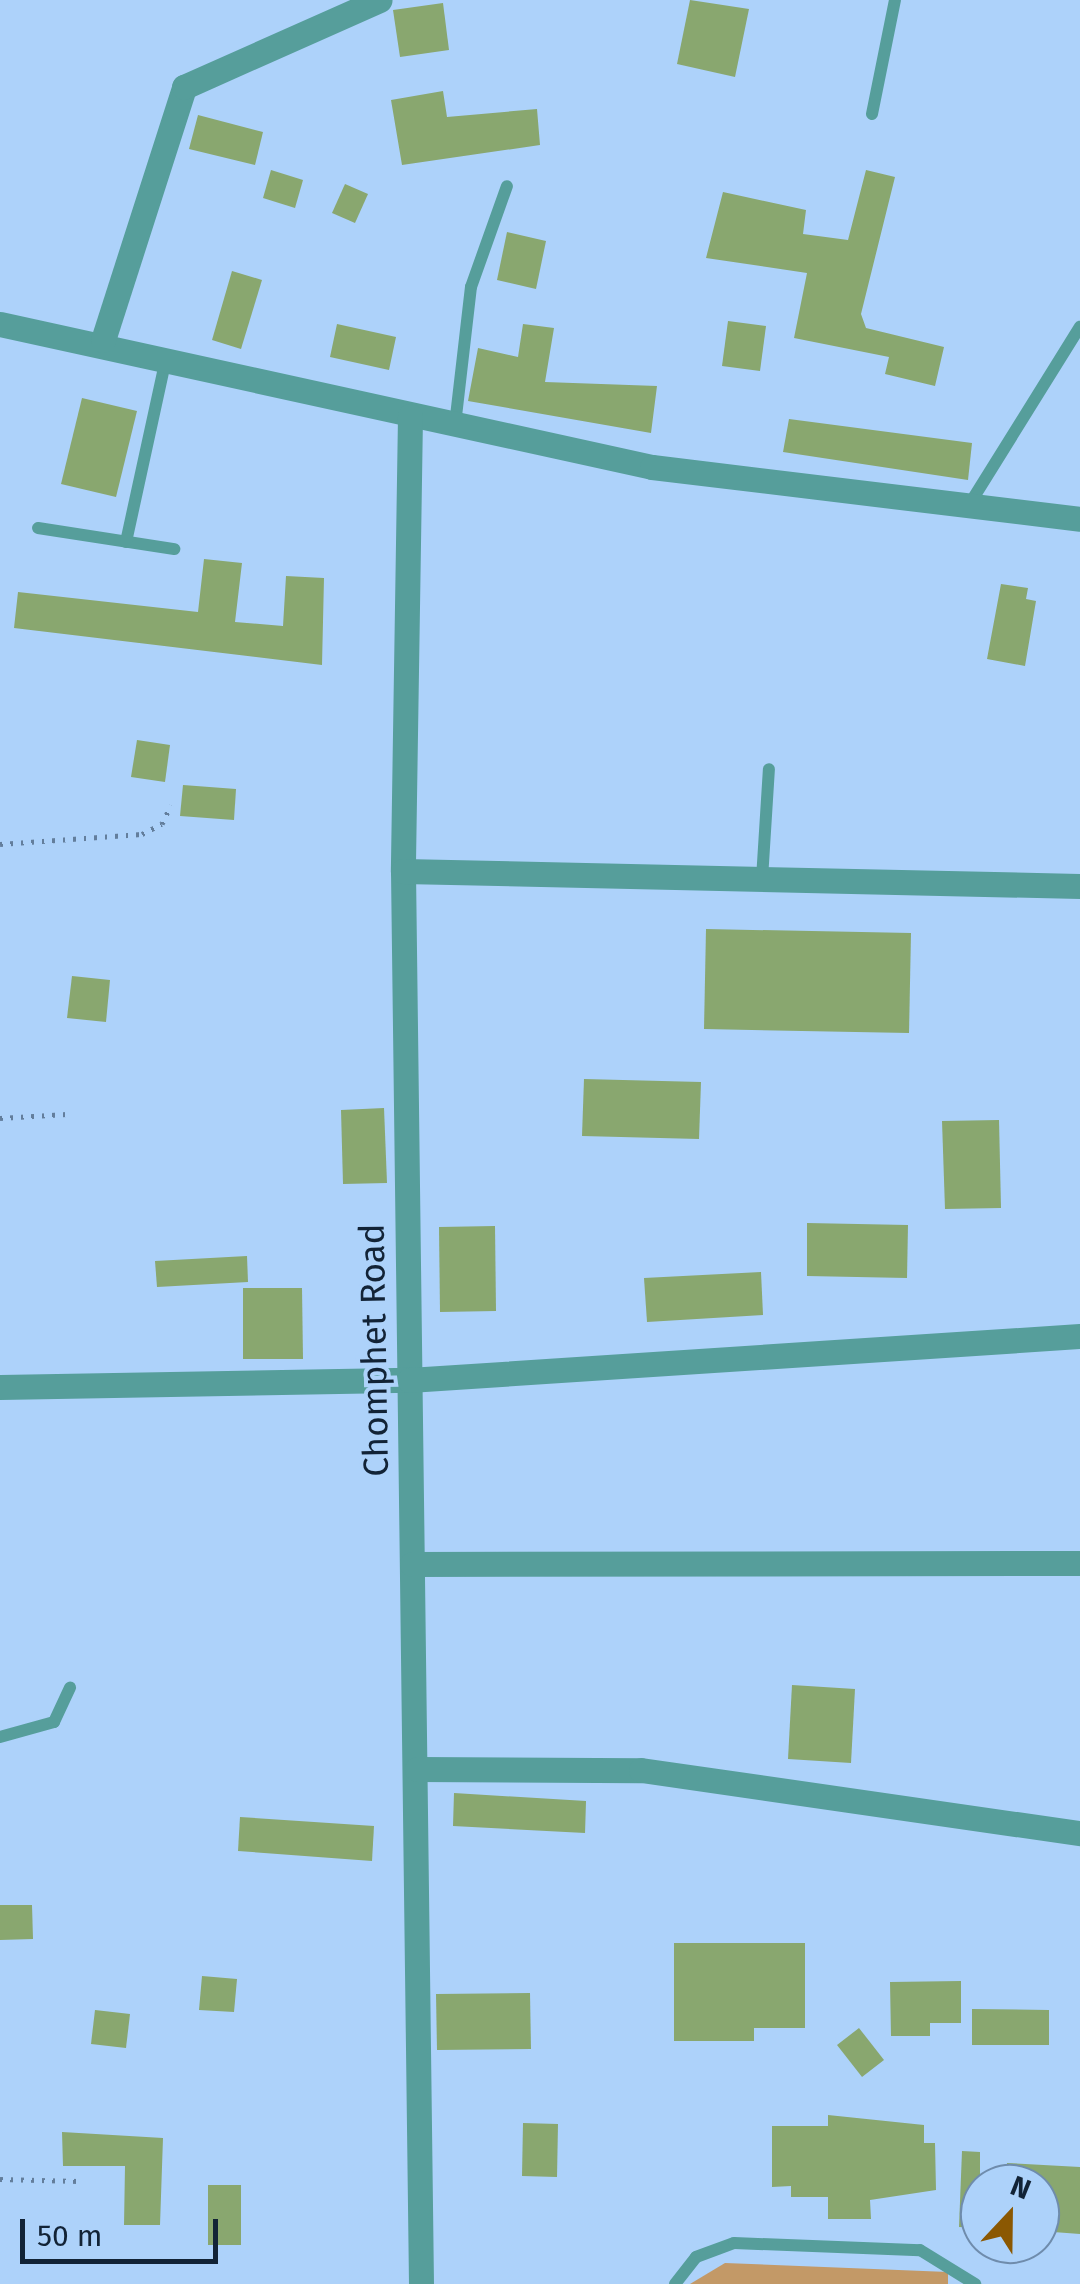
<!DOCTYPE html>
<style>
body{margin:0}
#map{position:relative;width:1080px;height:2284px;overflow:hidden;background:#add2fa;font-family:"Fira Sans",sans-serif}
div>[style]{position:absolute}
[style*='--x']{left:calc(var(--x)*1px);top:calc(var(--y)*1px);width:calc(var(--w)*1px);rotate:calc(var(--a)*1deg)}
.green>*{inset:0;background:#c39967}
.building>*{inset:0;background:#89a76f}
.path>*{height:5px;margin-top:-2.5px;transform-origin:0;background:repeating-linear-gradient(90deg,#637e9c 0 2.5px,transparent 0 10.5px)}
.lane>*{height:12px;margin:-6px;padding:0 6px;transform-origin:6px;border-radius:6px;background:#569e9b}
.street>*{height:25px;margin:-12.5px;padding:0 12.5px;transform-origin:12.5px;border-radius:12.5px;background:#569e9b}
span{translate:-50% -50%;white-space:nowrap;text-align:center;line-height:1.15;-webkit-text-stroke:8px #add2fa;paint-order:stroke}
.street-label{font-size:35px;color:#122336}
.north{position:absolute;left:960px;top:2164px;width:100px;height:100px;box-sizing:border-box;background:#add2fa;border:2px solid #6f8cac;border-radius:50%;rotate:22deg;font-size:28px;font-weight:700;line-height:40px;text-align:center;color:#122336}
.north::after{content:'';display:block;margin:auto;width:35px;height:45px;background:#8b5802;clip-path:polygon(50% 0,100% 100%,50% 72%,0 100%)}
.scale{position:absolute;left:20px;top:2219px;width:198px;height:45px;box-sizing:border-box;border:5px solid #122336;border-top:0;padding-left:12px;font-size:30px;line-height:35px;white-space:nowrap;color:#122336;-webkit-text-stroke:8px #add2fa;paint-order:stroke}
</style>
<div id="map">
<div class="green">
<i style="clip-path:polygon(725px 2263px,948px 2272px,948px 2284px,690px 2284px)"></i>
</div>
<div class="building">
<i style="clip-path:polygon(690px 0,749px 9px,735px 77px,677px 64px)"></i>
<i style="clip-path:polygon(443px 3px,449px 50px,400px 57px,393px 10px)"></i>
<i style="clip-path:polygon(443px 91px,447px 117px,537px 109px,540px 145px,402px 165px,391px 100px)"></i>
<i style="clip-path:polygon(198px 115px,263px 132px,255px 165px,189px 149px)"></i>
<i style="clip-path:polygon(271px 170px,303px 180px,295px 208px,263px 198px)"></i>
<i style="clip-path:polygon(866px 170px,895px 177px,861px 314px,866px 328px,944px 347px,935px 386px,885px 374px,889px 357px,794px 338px,807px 273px,706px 258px,723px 192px,806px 210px,803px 234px,848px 240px)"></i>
<i style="clip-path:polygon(345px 184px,368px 194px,355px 223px,332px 213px)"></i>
<i style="clip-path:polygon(507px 232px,546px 241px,536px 289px,497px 280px)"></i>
<i style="clip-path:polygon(232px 271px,262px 280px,241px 349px,212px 340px)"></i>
<i style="clip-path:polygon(728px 321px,766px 326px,760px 371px,722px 366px)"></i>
<i style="clip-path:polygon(337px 324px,396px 337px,389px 370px,330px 357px)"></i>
<i style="clip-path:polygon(523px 324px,554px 328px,545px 382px,657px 386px,651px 433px,468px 401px,478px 348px,518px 357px)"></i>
<i style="clip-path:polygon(82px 398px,137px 411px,116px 497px,61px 484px)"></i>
<i style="clip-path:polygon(789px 419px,972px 443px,968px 480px,783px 452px)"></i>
<i style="clip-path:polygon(204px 559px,242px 563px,235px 622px,283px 626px,286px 576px,324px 578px,322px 665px,14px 628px,18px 592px,198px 612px)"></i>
<i style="clip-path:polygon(1001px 584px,1028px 588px,1026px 599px,1036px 601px,1025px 666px,987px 659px)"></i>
<i style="clip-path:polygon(137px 740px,170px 745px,165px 782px,131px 777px)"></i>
<i style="clip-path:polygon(183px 785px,236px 789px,234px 820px,180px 816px)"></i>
<i style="clip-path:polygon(706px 929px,911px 933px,909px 1033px,704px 1029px)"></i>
<i style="clip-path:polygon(72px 976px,110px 980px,106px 1022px,67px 1018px)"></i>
<i style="clip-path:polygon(584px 1079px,701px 1082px,699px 1139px,582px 1136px)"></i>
<i style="clip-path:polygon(384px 1108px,387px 1183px,343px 1184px,341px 1110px)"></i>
<i style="clip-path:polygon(999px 1120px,1001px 1208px,945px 1209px,942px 1121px)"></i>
<i style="clip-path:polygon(807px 1223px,908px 1225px,907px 1278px,807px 1276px)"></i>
<i style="clip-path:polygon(495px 1226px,496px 1311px,440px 1312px,439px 1227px)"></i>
<i style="clip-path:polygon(247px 1256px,248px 1282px,157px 1287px,155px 1261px)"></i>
<i style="clip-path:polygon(761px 1272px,763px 1315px,647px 1322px,644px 1278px)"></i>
<i style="clip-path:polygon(243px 1288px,302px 1288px,303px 1359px,243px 1359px)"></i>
<i style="clip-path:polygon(792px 1685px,855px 1689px,851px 1763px,788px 1759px)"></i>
<i style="clip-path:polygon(454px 1793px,586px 1801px,585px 1833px,453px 1826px)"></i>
<i style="clip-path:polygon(240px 1817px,374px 1826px,372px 1861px,238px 1851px)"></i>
<i style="clip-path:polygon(0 1905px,32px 1905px,33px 1939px,0 1940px)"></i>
<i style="clip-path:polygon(674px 1943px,805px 1943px,805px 2028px,754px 2028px,754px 2041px,674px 2041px)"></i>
<i style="clip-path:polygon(202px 1976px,237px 1979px,234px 2012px,199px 2010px)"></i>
<i style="clip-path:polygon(961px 1981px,961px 2023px,930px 2023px,930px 2036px,891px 2036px,890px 1982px)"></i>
<i style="clip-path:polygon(530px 1993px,531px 2049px,437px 2050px,436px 1994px)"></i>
<i style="clip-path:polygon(972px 2009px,1049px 2010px,1049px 2045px,972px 2045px)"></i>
<i style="clip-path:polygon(95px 2010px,130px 2014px,126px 2048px,91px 2044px)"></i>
<i style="clip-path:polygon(859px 2028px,884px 2060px,862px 2077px,837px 2045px)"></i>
<i style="clip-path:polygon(828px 2115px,924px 2125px,924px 2143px,935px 2143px,936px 2190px,870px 2200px,871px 2219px,828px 2219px,828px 2197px,791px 2197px,791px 2186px,772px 2187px,772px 2126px,828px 2126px)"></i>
<i style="clip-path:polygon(523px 2123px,558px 2124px,557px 2177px,522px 2176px)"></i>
<i style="clip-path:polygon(62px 2132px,163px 2138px,160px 2225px,124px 2225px,125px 2166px,63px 2166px)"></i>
<i style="clip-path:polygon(962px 2151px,980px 2152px,980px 2228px,959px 2227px)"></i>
<i style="clip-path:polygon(1007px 2163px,1080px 2167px,1080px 2234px,1040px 2231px,1040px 2184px,1006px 2184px)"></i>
<i style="clip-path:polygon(208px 2185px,241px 2185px,241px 2245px,208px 2245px)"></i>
</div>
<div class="path">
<i style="--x:0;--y:844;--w:142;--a:-4"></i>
<i style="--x:142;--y:834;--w:22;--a:-27"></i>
<i style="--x:162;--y:824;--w:21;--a:-65"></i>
<i style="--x:0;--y:1118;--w:67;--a:-3.4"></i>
<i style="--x:0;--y:2179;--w:79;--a:1.5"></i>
</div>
<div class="lane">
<i style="--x:872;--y:114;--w:116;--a:-78.6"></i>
<i style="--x:455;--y:425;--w:139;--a:-83.4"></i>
<i style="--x:471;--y:287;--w:107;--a:-70.4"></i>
<i style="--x:969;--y:505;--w:210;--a:-58.1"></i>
<i style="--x:38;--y:528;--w:138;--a:8.8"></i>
<i style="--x:126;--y:542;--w:188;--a:-77.7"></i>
<i style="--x:762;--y:879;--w:110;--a:-86.4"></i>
<i style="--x:0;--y:1737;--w:56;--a:-15.5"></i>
<i style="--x:54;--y:1722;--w:38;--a:-65"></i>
<i style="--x:675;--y:2284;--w:34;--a:-52"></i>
<i style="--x:696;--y:2257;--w:40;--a:-20.2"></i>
<i style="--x:734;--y:2243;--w:186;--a:2.2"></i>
<i style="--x:920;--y:2250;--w:65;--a:31.7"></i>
</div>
<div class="street">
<i style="--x:0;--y:324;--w:667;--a:12.37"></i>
<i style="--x:652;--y:467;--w:431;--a:6.9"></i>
<i style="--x:103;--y:340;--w:266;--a:-72.2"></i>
<i style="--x:184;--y:87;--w:214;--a:-24"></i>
<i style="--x:410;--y:416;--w:455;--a:90.9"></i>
<i style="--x:403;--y:871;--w:1413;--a:89.27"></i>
<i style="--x:403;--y:871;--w:677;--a:1.27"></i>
<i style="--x:0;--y:1387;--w:409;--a:-1"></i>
<i style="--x:409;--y:1380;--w:672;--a:-3.75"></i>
<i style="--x:412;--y:1564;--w:668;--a:-0.09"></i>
<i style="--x:417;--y:1769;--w:224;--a:0.3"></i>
<i style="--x:641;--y:1770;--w:443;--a:8.2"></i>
</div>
<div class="street-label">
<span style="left:374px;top:1350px;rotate:-91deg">Chomphet Road</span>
</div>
<div class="north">N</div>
<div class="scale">50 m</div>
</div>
